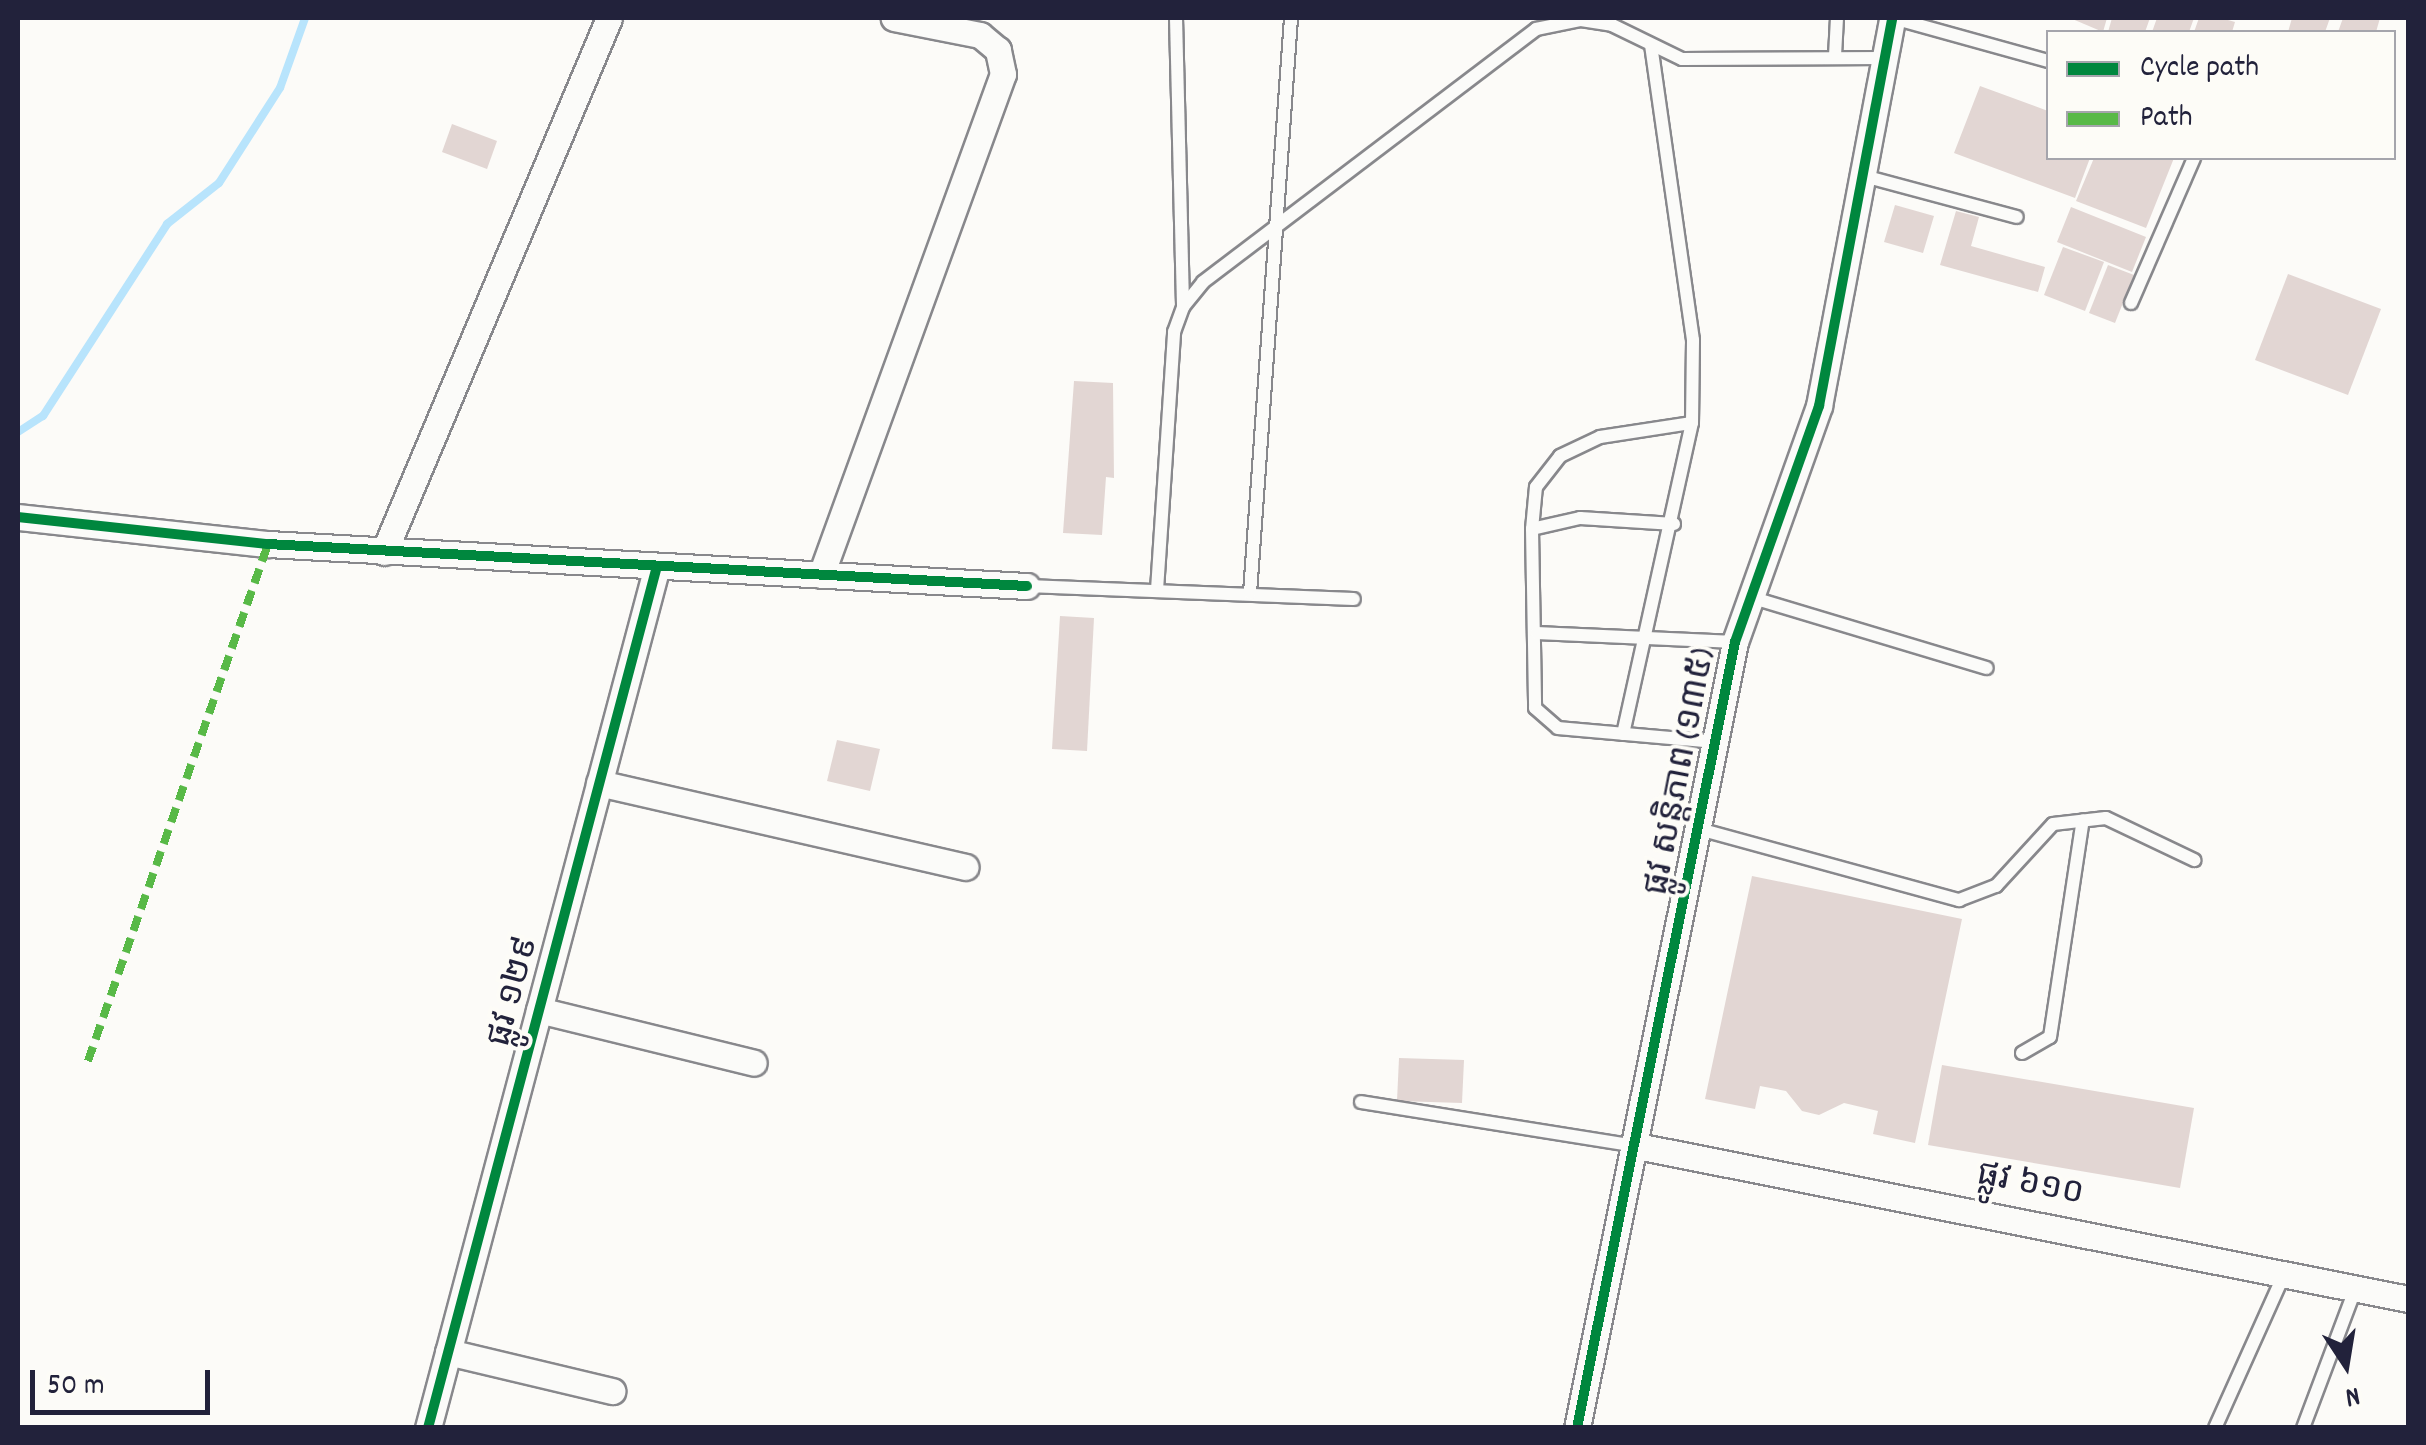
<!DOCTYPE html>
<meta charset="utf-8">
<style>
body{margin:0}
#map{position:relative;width:2426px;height:1445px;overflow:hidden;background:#fcfbf8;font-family:Dekko,"Noto Sans Khmer",sans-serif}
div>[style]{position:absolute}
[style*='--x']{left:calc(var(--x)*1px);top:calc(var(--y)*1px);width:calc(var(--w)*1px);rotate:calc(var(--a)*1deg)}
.stream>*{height:8px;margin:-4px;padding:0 4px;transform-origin:4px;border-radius:4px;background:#b8e4fc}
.building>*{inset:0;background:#e2d6d3}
.roads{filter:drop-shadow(2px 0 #88888c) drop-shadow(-2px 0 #88888c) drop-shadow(0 2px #88888c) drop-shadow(0 -2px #88888c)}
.service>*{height:12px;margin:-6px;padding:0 6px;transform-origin:6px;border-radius:6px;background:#fbfbf9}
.minor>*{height:25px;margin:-12.5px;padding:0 12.5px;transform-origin:12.5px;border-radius:12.5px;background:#fbfbf9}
.quiet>*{height:8px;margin-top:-4px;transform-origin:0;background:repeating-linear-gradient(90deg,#58b947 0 15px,transparent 0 23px)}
.cycleway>*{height:10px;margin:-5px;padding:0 5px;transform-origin:5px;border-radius:5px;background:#00873e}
span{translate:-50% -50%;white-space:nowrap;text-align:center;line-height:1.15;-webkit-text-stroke:8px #fdfcf7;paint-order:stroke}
.street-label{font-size:35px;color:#22223b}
.frame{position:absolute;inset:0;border:20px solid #22223b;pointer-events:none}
.legend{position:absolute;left:2046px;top:30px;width:350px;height:130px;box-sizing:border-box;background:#fdfcf7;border:2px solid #a5a5ac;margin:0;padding:12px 18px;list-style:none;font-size:30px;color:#22223b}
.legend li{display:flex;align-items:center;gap:20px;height:50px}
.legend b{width:50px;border:2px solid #a5a5ac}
.north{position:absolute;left:2296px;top:1315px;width:100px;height:100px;-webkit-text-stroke:8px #fdfcf7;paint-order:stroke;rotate:168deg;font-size:28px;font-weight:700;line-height:40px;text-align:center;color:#22223b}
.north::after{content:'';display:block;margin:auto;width:35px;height:45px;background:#22223b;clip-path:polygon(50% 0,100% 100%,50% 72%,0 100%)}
.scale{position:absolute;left:30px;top:1370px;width:180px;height:45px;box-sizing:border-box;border:5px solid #22223b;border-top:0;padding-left:12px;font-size:30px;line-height:35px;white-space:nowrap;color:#22223b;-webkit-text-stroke:8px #fdfcf7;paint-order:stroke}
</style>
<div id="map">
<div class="stream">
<i style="--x:18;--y:432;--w:30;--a:-33"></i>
<i style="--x:43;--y:416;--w:229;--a:-57.1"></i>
<i style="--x:167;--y:224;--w:66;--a:-38.3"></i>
<i style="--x:219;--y:183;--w:113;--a:-57.3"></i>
<i style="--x:280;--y:88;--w:74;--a:-70.3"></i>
</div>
<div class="building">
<i style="clip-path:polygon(2070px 18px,2107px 18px,2103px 32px)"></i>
<i style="clip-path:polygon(2112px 18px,2150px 18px,2145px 32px,2108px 32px)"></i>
<i style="clip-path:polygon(2157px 18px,2194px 18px,2189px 32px,2152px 32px)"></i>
<i style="clip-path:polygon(2199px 18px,2221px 18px,2235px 22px,2232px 32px,2194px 32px)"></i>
<i style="clip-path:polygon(2292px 18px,2330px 18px,2325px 32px,2288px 32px)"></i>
<i style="clip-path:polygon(2343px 18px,2380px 18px,2376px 32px,2338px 32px)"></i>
<i style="clip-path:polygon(1980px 86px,2048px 111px,2048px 158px,2090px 158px,2075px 198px,1954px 153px)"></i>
<i style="clip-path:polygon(452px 124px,497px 141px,487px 169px,442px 152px)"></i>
<i style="clip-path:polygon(2094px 158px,2174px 158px,2146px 228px,2076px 201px)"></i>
<i style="clip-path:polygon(1895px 205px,1934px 216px,1923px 253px,1884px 242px)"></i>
<i style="clip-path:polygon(2071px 207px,2146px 237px,2132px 272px,2057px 242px)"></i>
<i style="clip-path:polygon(1956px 211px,1979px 217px,1971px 246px,2045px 267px,2038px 292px,1940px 265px)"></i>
<i style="clip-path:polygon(2063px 247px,2104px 262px,2085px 311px,2044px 295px)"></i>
<i style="clip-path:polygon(2108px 265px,2134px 275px,2115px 323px,2089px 313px)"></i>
<i style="clip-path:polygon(2288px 274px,2381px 309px,2348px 395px,2255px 360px)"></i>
<i style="clip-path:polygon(1074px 381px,1113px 383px,1114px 478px,1106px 477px,1102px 535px,1063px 533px)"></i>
<i style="clip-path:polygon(1060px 616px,1094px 618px,1087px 751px,1052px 749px)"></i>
<i style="clip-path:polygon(837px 740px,880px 749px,870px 791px,827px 781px)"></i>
<i style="clip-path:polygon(1752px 876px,1962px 919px,1915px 1143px,1873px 1134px,1878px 1111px,1844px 1103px,1819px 1115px,1802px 1111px,1786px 1091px,1760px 1086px,1755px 1109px,1705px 1099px)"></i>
<i style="clip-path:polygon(1399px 1058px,1464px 1060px,1462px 1103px,1397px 1101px)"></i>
<i style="clip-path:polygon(1942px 1065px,2194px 1108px,2180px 1188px,1928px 1145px)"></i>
</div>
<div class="roads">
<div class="service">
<i style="--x:1176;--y:18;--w:289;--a:88.6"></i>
<i style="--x:1893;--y:18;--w:161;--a:15.5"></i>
<i style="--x:1835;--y:56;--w:38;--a:-87"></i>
<i style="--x:1864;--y:176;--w:158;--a:15"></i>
<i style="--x:2131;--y:303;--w:158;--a:-66.5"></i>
<i style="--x:1674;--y:524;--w:94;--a:-176.3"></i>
<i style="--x:1580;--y:518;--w:49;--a:167.1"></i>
<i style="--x:1532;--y:529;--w:179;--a:89"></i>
<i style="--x:1535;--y:708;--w:30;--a:41"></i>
<i style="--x:1558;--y:728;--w:158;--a:5.1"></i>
<i style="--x:1532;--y:529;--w:42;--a:-84.6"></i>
<i style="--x:1536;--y:487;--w:39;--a:-52"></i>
<i style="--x:1560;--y:456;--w:44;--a:-25.4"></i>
<i style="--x:1600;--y:437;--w:93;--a:-8.7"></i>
<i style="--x:1027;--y:586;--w:327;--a:2.3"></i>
<i style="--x:1157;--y:590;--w:259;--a:-86.2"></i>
<i style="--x:1174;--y:332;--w:27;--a:-70"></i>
<i style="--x:1183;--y:307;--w:32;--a:-51"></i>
<i style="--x:1203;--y:282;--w:418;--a:-37.2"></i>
<i style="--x:1536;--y:29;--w:46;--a:-11.3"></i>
<i style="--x:1581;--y:20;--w:31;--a:9"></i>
<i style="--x:1612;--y:25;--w:78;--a:25.9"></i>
<i style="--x:1682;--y:59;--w:203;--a:-0.3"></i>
<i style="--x:1250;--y:593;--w:576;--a:-85.92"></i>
<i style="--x:1750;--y:597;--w:247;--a:16.7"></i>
<i style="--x:1537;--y:633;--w:198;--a:2.6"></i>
<i style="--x:1623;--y:734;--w:319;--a:-77.5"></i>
<i style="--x:1692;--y:423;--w:83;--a:-89.3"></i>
<i style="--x:1693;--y:340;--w:297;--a:-98.1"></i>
<i style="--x:1699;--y:829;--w:270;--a:15.3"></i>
<i style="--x:1959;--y:900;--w:40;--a:-21"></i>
<i style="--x:1996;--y:886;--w:84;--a:-47.4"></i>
<i style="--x:2053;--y:824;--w:53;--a:-6.5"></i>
<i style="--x:2106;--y:818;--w:98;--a:25.5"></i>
<i style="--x:2022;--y:1053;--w:32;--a:-30"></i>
<i style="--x:2050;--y:1037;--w:219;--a:-81.4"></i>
<i style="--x:1361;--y:1102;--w:278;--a:9.1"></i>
<i style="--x:2215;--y:1428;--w:171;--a:-65.8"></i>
<i style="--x:2303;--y:1428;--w:145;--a:-69.4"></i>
</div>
<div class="minor">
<i style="--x:18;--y:517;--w:251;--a:6.2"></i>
<i style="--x:268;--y:544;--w:760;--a:3.17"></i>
<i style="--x:384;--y:552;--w:579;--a:-67.15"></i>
<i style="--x:821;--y:575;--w:533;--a:-70.04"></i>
<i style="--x:1003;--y:74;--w:25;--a:-102"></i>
<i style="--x:998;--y:50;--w:23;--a:-140"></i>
<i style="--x:980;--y:35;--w:88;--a:-168.8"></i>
<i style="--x:599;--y:783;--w:376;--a:12.9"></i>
<i style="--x:539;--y:1010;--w:221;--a:13.8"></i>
<i style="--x:1637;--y:1146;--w:786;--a:11.22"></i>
<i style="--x:448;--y:1352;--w:169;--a:13.4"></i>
<i style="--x:428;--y:1428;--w:888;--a:-75.12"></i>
<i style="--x:1577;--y:1428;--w:802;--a:-78.63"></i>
<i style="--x:1735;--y:642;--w:251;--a:-70.4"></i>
<i style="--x:1819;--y:406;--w:395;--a:-79.3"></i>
</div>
</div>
<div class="quiet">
<i style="--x:88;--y:1061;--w:547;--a:-70.8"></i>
</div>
<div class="cycleway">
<i style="--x:18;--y:517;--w:251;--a:6.2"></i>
<i style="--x:268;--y:544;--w:760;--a:3.17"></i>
<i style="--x:428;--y:1428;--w:888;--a:-75.12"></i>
<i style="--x:1577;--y:1428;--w:802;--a:-78.63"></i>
<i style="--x:1735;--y:642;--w:251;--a:-70.4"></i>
<i style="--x:1819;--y:406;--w:395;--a:-79.3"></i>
</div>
<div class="street-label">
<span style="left:1682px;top:772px;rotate:-79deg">ផ្លូវ សន្តិភាព (១៣៥)</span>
<span style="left:515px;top:992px;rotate:-75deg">ផ្លូវ ១២៩</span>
<span style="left:2030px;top:1186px;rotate:11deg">ផ្លូវ ៦១០</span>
</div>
<div class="frame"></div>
<ul class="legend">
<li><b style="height:12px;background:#00873e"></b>Cycle path</li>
<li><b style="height:12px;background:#58b947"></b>Path</li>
</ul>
<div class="north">N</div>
<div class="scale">50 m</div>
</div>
